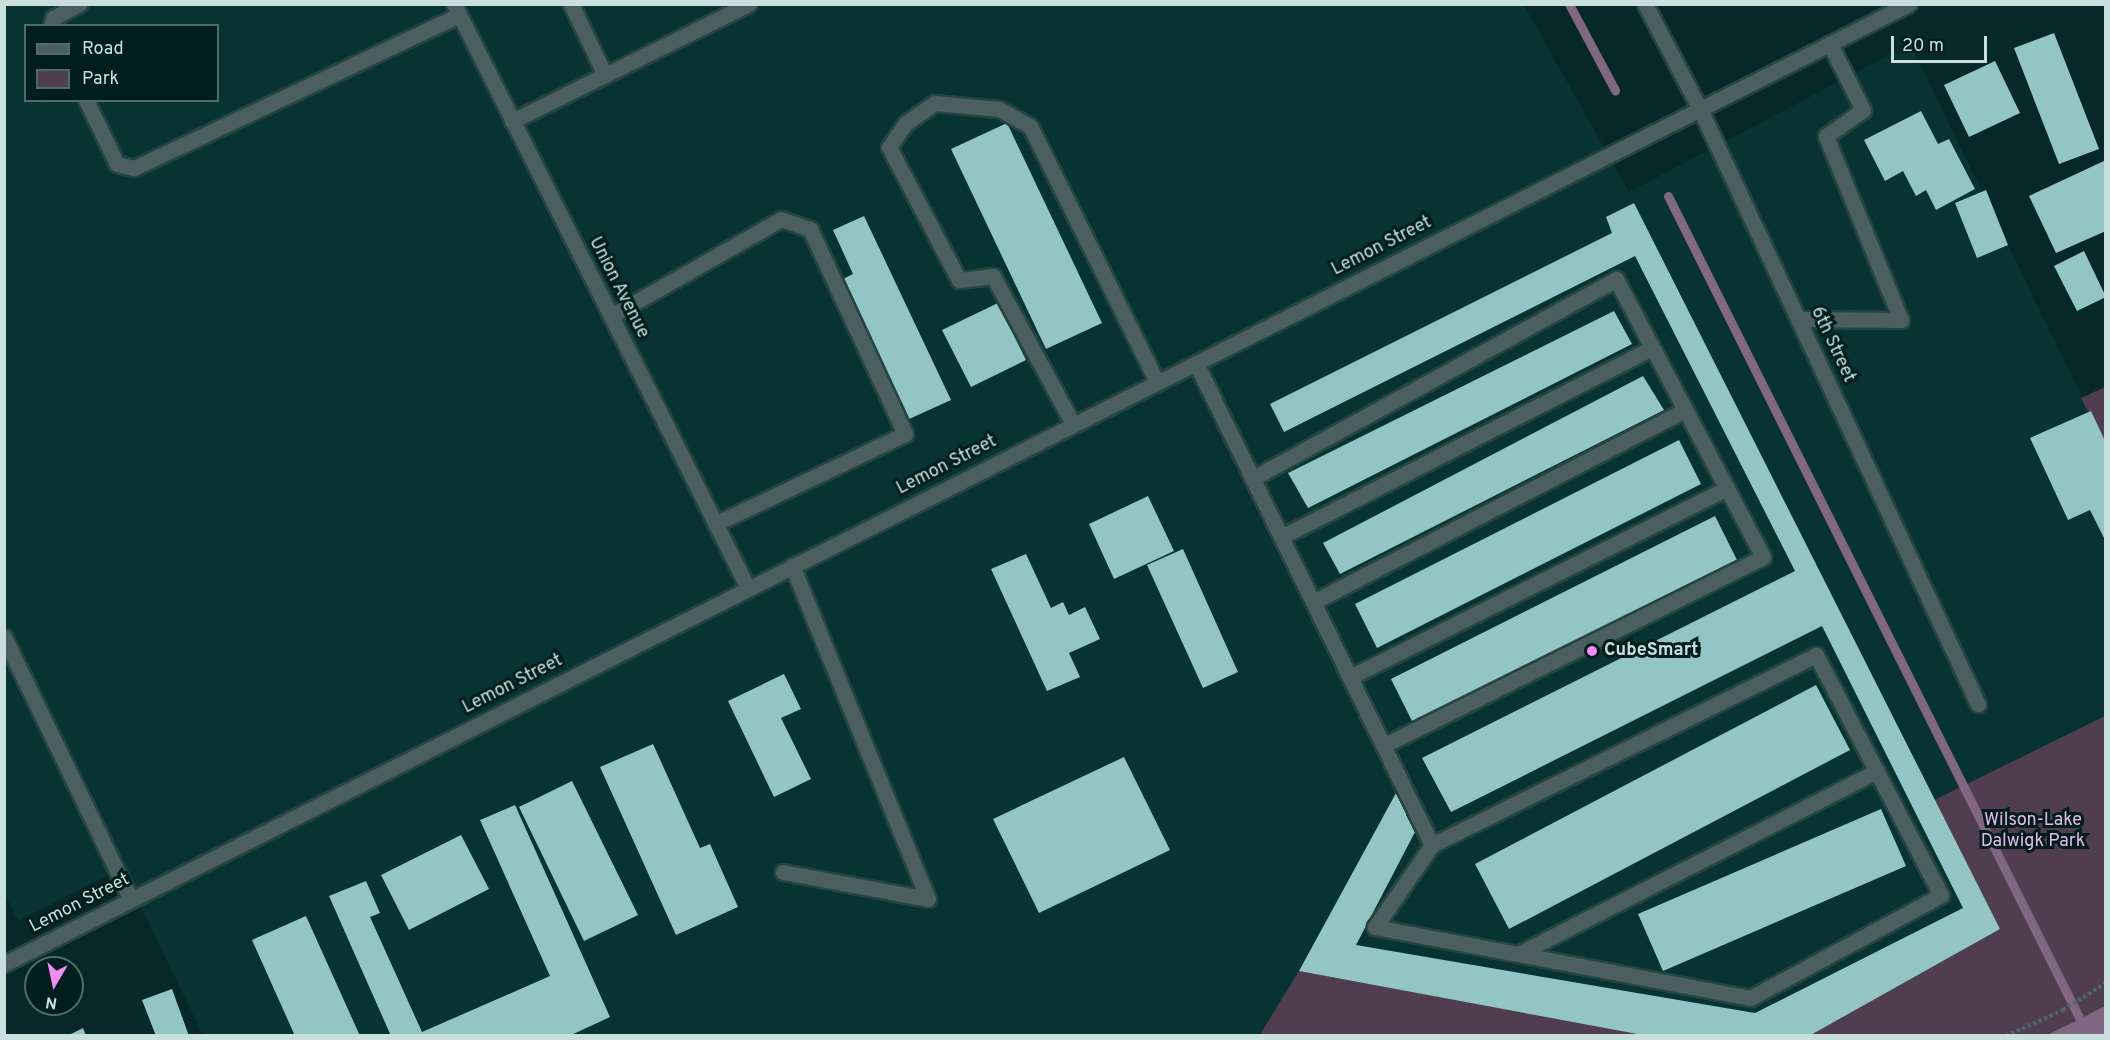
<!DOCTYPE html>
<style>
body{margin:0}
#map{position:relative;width:2110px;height:1040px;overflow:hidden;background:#062828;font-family:Overpass,sans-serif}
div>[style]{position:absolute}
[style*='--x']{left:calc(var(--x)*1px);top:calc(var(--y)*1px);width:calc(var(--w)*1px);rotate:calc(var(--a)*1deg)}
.built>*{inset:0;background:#073433}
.green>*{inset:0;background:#503e50}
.water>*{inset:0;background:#826782}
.stream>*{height:9px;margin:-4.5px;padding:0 4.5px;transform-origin:4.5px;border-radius:4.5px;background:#826782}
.building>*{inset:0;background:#92c5c4}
.path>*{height:4px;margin-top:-2px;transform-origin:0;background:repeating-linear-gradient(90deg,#4c6a69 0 3px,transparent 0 6px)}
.roads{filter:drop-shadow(2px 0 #254545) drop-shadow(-2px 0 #254545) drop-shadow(0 2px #254545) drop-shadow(0 -2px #254545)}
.minor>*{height:15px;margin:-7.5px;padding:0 7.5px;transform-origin:7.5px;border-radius:7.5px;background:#4b5f5f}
.dots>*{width:16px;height:16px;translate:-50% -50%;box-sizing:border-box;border:3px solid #001e1e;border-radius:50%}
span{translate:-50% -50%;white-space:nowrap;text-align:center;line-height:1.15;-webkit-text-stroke:6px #001e1e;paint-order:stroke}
.street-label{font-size:18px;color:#c8dfde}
.poi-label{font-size:18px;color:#c8dfde;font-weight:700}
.left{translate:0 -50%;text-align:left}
.park-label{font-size:18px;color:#e9b8e8}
.frame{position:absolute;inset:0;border:6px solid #c8dfde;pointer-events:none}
.legend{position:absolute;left:24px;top:24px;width:195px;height:78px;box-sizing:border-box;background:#001e1e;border:2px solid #506b6b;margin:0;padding:8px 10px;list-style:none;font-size:18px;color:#c8dfde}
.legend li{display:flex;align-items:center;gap:12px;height:30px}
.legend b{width:30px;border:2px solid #506b6b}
.north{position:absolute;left:24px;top:956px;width:60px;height:60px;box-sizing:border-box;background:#001e1e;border:2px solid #506b6b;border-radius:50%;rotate:189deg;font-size:16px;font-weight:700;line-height:24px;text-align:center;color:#c8dfde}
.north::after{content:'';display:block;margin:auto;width:21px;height:27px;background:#f28af2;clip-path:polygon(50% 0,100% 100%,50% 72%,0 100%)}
.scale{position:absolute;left:1891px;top:36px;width:96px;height:27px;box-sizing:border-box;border:3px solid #c8dfde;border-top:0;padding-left:8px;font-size:18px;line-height:21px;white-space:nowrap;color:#c8dfde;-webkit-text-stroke:4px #001e1e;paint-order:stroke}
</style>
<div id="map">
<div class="built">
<i style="clip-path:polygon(evenodd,5px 5px,1524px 5px,1629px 192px,1910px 44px,2105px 444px,2105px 716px,1934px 800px,2000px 929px,1809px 1035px,1299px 971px,1259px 1035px,203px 1035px,122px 868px,18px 921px,5px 894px,5px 5px,26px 26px,218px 26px,218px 100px,26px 100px,26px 26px)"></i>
</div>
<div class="green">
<i style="clip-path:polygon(2105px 387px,2105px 444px,2081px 398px)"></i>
<i style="clip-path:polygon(2105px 716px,2105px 1035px,1809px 1036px,2000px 929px,1934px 800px)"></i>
<i style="clip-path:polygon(1299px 971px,1648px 1035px,1259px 1036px)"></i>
</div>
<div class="water">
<i style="clip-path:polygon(2105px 1006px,2105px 1035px,2047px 1035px,2080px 1019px)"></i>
</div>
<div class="stream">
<i style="--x:1569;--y:4;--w:98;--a:61.9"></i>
<i style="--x:1668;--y:196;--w:920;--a:63.41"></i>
</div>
<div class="building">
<i style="clip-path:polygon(2054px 33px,2099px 149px,2059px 164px,2014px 48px)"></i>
<i style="clip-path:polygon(1995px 61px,2020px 113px,1969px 137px,1944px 85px)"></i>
<i style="clip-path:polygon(1921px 111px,1938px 144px,1949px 139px,1975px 189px,1936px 210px,1926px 190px,1916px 196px,1903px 171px,1885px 181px,1864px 140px)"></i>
<i style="clip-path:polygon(1007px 123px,1102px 323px,1046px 349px,951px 149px)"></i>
<i style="clip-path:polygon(2106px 160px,2106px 231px,2056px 253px,2029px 196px)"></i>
<i style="clip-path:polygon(1986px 190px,2008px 245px,1977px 258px,1955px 203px)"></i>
<i style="clip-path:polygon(1634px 203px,2000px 929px,1809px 1036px,1648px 1036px,1299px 971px,1396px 793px,1415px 832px,1356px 945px,1755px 1013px,1963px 908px,1822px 626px,1451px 812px,1422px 758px,1795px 571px,1635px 256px,1284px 432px,1270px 404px,1612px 233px,1606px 217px)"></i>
<i style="clip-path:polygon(864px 216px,951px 400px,907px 420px,841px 280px,853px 274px,833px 230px)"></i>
<i style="clip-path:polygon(2084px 251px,2106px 297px,2077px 311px,2054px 266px)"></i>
<i style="clip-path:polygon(998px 303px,1026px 360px,971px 387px,942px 330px)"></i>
<i style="clip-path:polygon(1614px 311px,1632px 344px,1308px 508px,1288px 473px)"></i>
<i style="clip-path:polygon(1643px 376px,1664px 410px,1340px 574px,1323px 543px)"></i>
<i style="clip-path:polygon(2091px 411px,2106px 443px,2106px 542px,2090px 510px,2068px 520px,2030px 438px)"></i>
<i style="clip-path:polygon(1679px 440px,1701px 484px,1377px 648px,1355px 604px)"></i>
<i style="clip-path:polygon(1148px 496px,1174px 551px,1114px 579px,1089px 524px)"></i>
<i style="clip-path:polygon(1715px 516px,1737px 560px,1413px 723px,1391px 679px)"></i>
<i style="clip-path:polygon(1183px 549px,1238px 672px,1203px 688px,1147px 565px)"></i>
<i style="clip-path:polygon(1026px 554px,1051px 608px,1063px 602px,1069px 615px,1085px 607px,1100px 639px,1069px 653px,1080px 677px,1047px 691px,991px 569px)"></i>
<i style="clip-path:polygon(784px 674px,801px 709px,781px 718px,811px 779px,774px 797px,728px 701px)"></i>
<i style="clip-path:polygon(1816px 685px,1850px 750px,1509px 929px,1475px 864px)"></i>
<i style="clip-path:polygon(653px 744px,700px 848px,710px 844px,738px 907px,676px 935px,600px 767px)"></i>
<i style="clip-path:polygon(1124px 757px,1170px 850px,1039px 913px,993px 819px)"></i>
<i style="clip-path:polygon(572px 781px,638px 915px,584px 941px,519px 807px)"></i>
<i style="clip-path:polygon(515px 805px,610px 1017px,569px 1036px,391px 1036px,329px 896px,366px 881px,380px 913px,370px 917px,422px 1032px,550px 976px,480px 820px)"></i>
<i style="clip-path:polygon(1881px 809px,1906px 866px,1663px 971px,1638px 914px)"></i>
<i style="clip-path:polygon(461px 835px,489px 889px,409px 930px,381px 875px)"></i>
<i style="clip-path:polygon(306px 916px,360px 1036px,295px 1036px,252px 940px)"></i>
<i style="clip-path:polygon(172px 989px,189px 1036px,156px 1036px,142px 1000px)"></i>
<i style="clip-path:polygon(83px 1028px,86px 1036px,67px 1036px)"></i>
</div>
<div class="path">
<i style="--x:2006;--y:1036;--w:63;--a:-24.5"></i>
<i style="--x:2063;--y:1010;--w:51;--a:-32.1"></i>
</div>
<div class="roads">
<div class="minor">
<i style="--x:454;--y:4;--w:654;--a:63.28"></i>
<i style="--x:571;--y:4;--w:79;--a:64.4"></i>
<i style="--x:1645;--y:4;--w:119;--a:62.4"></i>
<i style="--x:1700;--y:109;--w:657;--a:64.96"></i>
<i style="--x:51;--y:26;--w:8;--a:-76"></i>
<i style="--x:53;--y:18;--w:30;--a:-28"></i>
<i style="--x:86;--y:100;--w:71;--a:64.2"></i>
<i style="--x:117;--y:164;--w:17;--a:13"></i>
<i style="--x:134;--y:168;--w:359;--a:-25.2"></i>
<i style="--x:512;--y:121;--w:264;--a:-26.3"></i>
<i style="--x:611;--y:316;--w:196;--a:-29.7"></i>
<i style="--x:781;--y:219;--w:31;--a:19"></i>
<i style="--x:810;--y:229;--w:226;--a:65.1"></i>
<i style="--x:905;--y:434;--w:210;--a:154.7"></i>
<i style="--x:1798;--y:319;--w:103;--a:0.6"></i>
<i style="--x:1901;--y:320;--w:199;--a:-112.2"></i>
<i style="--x:1826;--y:136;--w:45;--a:-35.1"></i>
<i style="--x:1863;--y:110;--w:74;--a:-116.6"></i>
<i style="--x:1196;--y:363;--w:537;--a:63.91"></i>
<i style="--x:1432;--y:845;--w:100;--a:124.8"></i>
<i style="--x:1375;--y:927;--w:382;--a:10.7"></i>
<i style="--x:1750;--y:998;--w:217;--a:-28.3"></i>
<i style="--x:1941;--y:895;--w:271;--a:-117.5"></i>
<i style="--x:1816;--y:655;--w:428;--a:153.7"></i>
<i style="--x:1073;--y:424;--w:168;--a:-118.4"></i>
<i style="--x:993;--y:276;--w:34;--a:173"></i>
<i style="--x:959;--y:280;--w:150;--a:-117.8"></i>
<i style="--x:889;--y:147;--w:29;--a:-55"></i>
<i style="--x:906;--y:123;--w:35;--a:-35"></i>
<i style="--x:935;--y:103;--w:64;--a:5.4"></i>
<i style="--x:999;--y:109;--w:35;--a:29"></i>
<i style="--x:1030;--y:126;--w:286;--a:63.6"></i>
<i style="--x:1253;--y:478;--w:414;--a:-28.7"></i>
<i style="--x:1616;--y:279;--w:314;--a:62.1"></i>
<i style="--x:1763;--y:557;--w:423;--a:153.6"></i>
<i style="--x:1281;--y:537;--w:416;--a:-27"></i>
<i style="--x:1313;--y:602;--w:419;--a:-27.3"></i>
<i style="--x:4;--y:637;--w:292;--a:64.2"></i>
<i style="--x:1350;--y:677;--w:422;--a:-26.6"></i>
<i style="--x:783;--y:872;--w:147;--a:10.5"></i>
<i style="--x:928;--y:899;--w:360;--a:-112.2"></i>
<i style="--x:1518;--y:954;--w:403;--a:-27"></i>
<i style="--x:4;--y:964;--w:2133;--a:-26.75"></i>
</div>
</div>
<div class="dots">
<i style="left:1592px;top:651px;background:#f28af2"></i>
</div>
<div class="street-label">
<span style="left:1382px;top:247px;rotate:-27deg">Lemon Street</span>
<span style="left:618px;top:288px;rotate:63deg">Union Avenue</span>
<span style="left:1832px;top:345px;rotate:65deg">6th Street</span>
<span style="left:947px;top:466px;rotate:-27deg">Lemon Street</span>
<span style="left:513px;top:685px;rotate:-27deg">Lemon Street</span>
<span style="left:80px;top:904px;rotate:-27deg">Lemon Street</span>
</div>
<div class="poi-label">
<span class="left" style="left:1604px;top:651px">CubeSmart</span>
</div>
<div class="park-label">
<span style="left:2033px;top:832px">Wilson-Lake<br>Dalwigk Park</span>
</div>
<div class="frame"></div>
<ul class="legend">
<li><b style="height:8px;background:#4b5f5f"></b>Road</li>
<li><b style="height:16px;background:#503e50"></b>Park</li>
</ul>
<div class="north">N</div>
<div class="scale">20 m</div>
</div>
